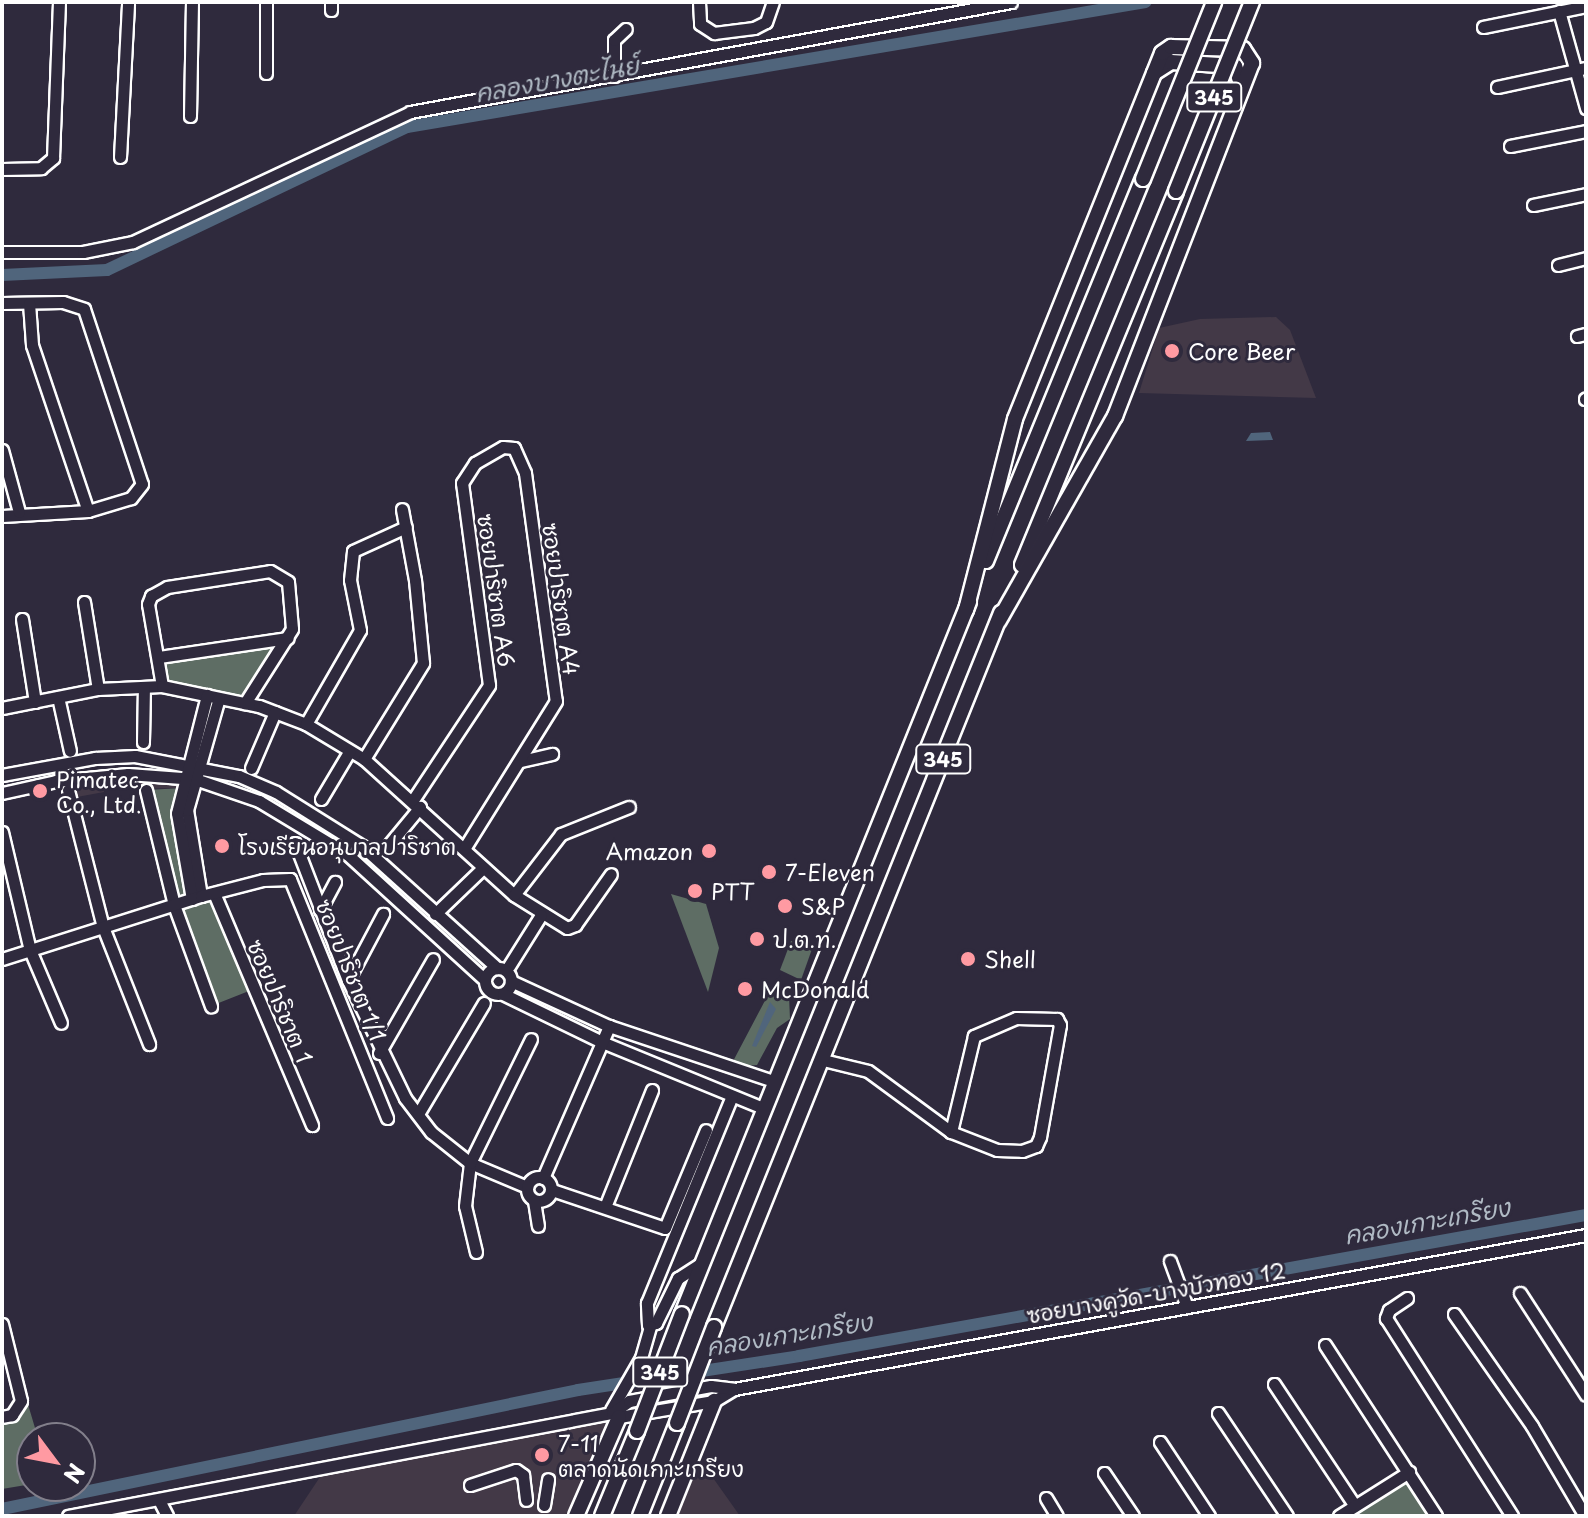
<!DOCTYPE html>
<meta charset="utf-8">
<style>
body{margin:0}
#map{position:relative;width:1588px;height:1518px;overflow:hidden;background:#2f2a3d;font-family:"Playpen Sans","Playpen Sans Thai",sans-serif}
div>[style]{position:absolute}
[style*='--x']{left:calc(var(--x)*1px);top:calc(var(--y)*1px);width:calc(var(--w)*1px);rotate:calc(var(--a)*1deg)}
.built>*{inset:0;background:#433947}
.green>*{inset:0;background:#5e6d64}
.water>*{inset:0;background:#50657c}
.canal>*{height:12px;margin:-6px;padding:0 6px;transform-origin:6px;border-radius:6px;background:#50657c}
.roads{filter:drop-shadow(2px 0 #fff) drop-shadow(-2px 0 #fff) drop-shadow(0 2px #fff) drop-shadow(0 -2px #fff)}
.minor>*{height:11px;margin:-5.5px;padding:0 5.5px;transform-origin:5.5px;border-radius:5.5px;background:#2f2a3d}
.minor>.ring{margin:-5.5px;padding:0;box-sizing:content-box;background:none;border:11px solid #2f2a3d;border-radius:50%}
.major>*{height:14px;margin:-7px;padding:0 7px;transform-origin:7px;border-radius:7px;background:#2f2a3d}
.bridges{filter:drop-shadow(2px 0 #fff) drop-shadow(-2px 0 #fff) drop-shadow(0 2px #fff) drop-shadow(0 -2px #fff)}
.major-bridge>*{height:14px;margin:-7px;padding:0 7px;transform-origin:7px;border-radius:7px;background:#2f2a3d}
.dots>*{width:22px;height:22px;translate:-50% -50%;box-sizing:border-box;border:4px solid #2f2a3d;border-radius:50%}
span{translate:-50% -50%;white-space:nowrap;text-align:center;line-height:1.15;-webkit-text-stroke:6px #2f2a3d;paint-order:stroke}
.shield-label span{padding:2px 6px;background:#2f2a3d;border:2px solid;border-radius:6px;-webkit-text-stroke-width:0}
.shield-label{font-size:20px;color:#fff;font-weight:700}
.poi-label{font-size:22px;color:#fff}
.left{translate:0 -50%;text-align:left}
.right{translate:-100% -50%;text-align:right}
.street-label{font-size:22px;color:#fff}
.water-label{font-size:24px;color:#b0bac4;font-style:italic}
.frame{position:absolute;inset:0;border:4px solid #fff;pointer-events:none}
.north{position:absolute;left:16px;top:1422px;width:80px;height:80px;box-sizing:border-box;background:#2f2a3d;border:2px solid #827f8b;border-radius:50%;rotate:122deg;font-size:22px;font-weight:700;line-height:32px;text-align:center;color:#fff}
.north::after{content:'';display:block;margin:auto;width:28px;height:36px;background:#ff9aa2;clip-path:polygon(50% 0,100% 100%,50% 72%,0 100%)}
</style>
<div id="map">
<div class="built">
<i style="clip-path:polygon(1276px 317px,1290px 330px,1316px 398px,1139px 393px,1159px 328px,1200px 319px)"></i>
<i style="clip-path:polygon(134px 774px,186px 779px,183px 788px,133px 789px)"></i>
<i style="clip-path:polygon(102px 775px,104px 792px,77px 797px,73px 778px)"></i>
<i style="clip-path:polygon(619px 1417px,576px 1516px,294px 1516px,326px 1468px)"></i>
<i style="clip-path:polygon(706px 1468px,740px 1516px,669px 1516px,687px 1470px)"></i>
</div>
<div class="green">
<i style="clip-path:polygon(288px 638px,245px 703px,162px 686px,159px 657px)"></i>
<i style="clip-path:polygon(183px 788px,192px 899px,214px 893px,254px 989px,211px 1006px,174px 905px,146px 790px)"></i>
<i style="clip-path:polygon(671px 894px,706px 904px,719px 948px,708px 992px)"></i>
<i style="clip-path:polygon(791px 941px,812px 949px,801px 980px,780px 970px)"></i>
<i style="clip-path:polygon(770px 991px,789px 995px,790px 1019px,777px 1028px,757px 1065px,730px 1067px)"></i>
<i style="clip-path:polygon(21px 1401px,27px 1401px,38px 1438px,32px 1438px,32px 1484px,2px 1489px,2px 1417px)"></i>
<i style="clip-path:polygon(1404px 1470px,1433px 1516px,1328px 1516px)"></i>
</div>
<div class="water">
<i style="clip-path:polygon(1270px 432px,1273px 440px,1246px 441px,1251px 433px)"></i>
<i style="clip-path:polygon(770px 1002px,776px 1009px,756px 1047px,752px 1046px)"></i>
</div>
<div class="canal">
<i style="--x:2;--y:275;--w:105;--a:-2.7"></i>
<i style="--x:107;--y:270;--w:332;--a:-25.5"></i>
<i style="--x:407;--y:127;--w:749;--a:-9.6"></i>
<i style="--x:2;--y:1509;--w:588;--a:-11.67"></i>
<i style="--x:578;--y:1390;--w:224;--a:-8.7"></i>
<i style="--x:799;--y:1356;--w:800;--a:-10.16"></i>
</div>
<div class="roads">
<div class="minor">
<i style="--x:266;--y:2;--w:71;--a:90"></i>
<i style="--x:699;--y:2;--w:22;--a:87"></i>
<i style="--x:700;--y:24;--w:17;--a:33"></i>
<i style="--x:714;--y:33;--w:40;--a:-7.1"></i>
<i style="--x:754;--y:28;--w:13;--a:-27"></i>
<i style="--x:766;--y:22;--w:21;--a:-71"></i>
<i style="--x:331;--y:10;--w:8;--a:-90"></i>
<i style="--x:1559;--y:11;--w:101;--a:74.4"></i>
<i style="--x:1483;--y:27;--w:105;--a:-11.5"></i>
<i style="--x:614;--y:76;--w:36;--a:-90"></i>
<i style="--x:614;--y:40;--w:16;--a:-43"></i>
<i style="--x:1497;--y:87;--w:91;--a:-12.1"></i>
<i style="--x:190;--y:116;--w:114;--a:-89"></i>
<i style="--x:1510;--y:146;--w:77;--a:-11.2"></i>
<i style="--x:120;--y:157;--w:155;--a:-87"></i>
<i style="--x:2;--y:169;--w:39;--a:-1"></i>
<i style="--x:41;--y:168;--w:16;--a:-40"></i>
<i style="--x:53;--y:158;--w:156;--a:-87.8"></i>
<i style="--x:1533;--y:205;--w:54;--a:-11.7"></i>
<i style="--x:2;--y:252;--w:81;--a:0"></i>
<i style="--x:83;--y:252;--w:51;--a:-11.3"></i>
<i style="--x:133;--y:242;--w:306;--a:-25.1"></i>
<i style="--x:410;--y:112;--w:611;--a:-10.37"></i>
<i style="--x:1558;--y:265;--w:29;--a:-14"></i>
<i style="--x:2;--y:303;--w:61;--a:-0.9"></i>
<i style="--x:63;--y:302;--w:22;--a:18"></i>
<i style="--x:84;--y:309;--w:184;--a:71.7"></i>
<i style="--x:142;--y:484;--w:18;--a:128"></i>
<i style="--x:131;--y:498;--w:45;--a:163.2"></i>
<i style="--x:88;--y:511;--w:86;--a:176.7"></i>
<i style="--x:29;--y:303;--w:42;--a:85.9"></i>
<i style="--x:32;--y:345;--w:175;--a:71.4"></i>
<i style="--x:1577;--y:336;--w:9;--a:-13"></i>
<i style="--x:1585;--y:399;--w:1;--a:-45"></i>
<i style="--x:2;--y:450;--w:64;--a:74.7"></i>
<i style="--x:84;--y:602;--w:88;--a:80.9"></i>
<i style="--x:22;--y:619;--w:84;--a:81.1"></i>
<i style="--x:159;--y:657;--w:130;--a:-8.4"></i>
<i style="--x:162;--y:686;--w:83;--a:-99.7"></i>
<i style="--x:148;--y:604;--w:9;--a:-69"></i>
<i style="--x:151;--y:596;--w:18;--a:-29"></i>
<i style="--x:167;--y:587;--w:104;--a:-8.8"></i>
<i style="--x:270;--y:571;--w:21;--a:31"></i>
<i style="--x:288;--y:582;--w:47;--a:85.1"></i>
<i style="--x:292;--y:629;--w:88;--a:122.4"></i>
<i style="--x:58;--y:697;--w:55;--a:77.5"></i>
<i style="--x:2;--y:708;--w:98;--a:-11.2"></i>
<i style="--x:98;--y:689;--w:64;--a:-2.7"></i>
<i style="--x:162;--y:686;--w:99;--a:11.7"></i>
<i style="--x:259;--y:706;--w:50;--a:21"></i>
<i style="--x:306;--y:724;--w:68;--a:31.1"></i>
<i style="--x:364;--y:759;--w:202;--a:42.2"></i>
<i style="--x:514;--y:895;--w:62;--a:31.9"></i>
<i style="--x:567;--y:928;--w:9;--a:-21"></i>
<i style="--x:575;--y:925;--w:62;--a:-54.8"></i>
<i style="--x:306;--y:724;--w:108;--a:-60.1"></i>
<i style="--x:360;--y:630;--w:51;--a:-101.3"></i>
<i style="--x:350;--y:580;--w:29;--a:-84"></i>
<i style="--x:353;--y:551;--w:58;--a:-24.4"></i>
<i style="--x:143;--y:742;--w:55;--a:-89"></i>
<i style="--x:364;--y:759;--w:113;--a:-58.4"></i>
<i style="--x:423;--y:663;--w:83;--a:-95.5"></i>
<i style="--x:415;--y:580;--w:72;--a:-100.4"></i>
<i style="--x:521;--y:761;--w:32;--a:-13"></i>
<i style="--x:251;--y:768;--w:61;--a:-66.8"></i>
<i style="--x:2;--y:775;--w:95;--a:-10.4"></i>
<i style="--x:95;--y:758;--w:40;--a:-2.9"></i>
<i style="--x:135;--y:756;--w:106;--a:10.9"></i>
<i style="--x:239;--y:776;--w:40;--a:23.4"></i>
<i style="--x:276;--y:792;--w:102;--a:32.1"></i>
<i style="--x:362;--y:846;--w:182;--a:42.1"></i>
<i style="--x:68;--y:790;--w:141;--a:75.7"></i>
<i style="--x:103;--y:927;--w:126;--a:68.5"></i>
<i style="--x:146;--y:790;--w:118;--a:76.3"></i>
<i style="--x:174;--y:905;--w:108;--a:69.9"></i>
<i style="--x:2;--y:793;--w:55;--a:-12.5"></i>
<i style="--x:56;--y:781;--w:72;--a:-5.6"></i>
<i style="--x:128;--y:774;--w:67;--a:4.3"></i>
<i style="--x:195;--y:779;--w:68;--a:19"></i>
<i style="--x:259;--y:801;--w:103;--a:31.1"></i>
<i style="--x:347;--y:854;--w:185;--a:42.4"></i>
<i style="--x:321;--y:799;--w:55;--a:-59.2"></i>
<i style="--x:413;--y:800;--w:138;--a:-56.5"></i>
<i style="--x:489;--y:685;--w:204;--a:-97.6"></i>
<i style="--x:462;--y:483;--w:24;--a:-57"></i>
<i style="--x:475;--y:463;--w:32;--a:-30"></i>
<i style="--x:503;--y:447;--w:11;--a:5"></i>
<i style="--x:514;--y:448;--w:27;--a:66"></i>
<i style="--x:525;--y:473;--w:230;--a:82.3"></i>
<i style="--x:556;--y:701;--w:174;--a:121.9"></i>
<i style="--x:2;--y:832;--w:121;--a:76.7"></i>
<i style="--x:30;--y:950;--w:79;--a:67"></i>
<i style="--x:295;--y:843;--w:147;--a:68.9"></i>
<i style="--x:348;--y:980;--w:131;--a:64.2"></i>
<i style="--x:405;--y:1098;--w:43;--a:52.6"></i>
<i style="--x:431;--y:1132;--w:50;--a:38.5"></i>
<i style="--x:470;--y:1163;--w:62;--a:22.8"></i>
<i style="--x:387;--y:847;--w:52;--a:-50.5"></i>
<i style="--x:214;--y:893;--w:252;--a:67.1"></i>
<i style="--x:514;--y:895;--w:77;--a:-52.4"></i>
<i style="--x:561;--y:834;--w:73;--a:-21.7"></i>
<i style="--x:201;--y:896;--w:87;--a:-99.2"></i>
<i style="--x:187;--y:810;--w:116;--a:-74.1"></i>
<i style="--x:192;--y:899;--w:87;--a:-99.9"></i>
<i style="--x:177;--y:813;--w:122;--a:-75.7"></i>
<i style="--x:320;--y:910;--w:32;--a:-62"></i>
<i style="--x:435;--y:914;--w:66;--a:-43.8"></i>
<i style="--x:2;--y:959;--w:209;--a:-17.6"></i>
<i style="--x:201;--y:896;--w:64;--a:-14.5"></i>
<i style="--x:263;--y:880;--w:27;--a:-2"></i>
<i style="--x:290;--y:879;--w:258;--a:67.9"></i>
<i style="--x:509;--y:966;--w:60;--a:-57.9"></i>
<i class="ring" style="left:485px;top:968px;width:15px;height:15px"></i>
<i style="--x:348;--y:980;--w:75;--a:-62.1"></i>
<i style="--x:511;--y:981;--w:108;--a:24.7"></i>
<i style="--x:609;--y:1026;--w:176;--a:18.5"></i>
<i style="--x:503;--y:994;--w:110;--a:25.9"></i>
<i style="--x:602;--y:1042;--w:176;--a:22.3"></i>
<i style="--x:379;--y:1053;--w:108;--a:-60.1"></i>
<i style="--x:823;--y:1060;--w:46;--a:13.7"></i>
<i style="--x:868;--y:1071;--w:103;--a:36.3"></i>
<i style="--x:951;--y:1132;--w:49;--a:21.4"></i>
<i style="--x:997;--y:1150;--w:25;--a:2"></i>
<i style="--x:1022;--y:1151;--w:15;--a:-20"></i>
<i style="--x:1036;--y:1146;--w:10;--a:-66"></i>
<i style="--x:1040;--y:1137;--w:114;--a:-79.9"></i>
<i style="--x:1060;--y:1025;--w:7;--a:-117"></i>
<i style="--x:1057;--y:1019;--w:41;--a:-178.6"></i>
<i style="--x:1016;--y:1018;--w:46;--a:156.8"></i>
<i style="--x:974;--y:1036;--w:99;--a:103.5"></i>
<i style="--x:418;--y:1114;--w:129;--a:-59.3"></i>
<i class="ring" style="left:527px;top:1177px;width:13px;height:13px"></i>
<i style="--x:543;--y:1178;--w:166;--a:-66.5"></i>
<i style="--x:552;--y:1190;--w:119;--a:18.6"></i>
<i style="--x:665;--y:1228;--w:106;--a:-67.3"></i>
<i style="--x:534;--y:1201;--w:25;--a:81"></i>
<i style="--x:605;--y:1207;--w:126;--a:-68.1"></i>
<i style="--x:476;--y:1252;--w:47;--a:-103.4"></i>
<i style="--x:465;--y:1206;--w:43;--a:-83.4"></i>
<i style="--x:470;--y:1163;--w:138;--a:-63.8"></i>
<i style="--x:1170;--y:1261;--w:49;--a:69.7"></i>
<i style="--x:703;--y:1262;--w:30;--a:147"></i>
<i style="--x:678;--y:1278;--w:50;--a:116.1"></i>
<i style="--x:656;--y:1323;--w:8;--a:166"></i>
<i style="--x:648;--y:1325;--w:22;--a:-93"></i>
<i style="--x:647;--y:1303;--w:224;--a:-67.7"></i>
<i style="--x:1520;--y:1293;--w:121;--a:57.1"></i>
<i style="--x:1407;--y:1298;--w:22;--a:146"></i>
<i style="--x:1389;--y:1310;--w:9;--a:111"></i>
<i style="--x:1386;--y:1318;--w:235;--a:57.5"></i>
<i style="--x:1454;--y:1314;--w:136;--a:55.1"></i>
<i style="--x:1532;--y:1426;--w:104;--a:59.5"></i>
<i style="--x:2;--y:1324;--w:79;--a:76.1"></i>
<i style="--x:21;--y:1401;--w:17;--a:123"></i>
<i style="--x:12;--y:1415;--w:10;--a:169"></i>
<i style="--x:1325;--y:1345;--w:204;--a:57"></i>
<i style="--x:1274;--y:1384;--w:146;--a:56.4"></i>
<i style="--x:611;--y:1410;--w:60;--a:-60"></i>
<i style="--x:641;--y:1358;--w:33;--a:-74"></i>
<i style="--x:612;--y:1413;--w:8;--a:30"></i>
<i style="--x:619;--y:1417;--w:96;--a:-9.6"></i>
<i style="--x:714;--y:1401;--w:23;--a:-31"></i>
<i style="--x:734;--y:1389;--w:866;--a:-10.25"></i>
<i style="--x:1218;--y:1413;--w:124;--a:56.2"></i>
<i style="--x:1160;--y:1442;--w:89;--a:56.5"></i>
<i style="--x:1104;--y:1473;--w:52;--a:56"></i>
<i style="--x:470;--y:1485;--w:48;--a:-18.1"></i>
<i style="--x:516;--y:1470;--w:9;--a:36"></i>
<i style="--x:523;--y:1475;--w:25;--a:83"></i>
<i style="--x:1046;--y:1498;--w:21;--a:59"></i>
<i style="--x:159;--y:1500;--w:18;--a:63"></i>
<i style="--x:544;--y:1505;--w:26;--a:-81"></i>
<i style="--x:68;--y:1516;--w:554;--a:-10.72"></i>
<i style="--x:612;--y:1413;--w:21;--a:-35"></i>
<i style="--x:629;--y:1401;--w:83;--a:-10.4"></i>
<i style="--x:711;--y:1386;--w:23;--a:7"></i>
<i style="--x:1339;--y:1516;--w:83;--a:-32.2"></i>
</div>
<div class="major">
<i style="--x:1154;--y:73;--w:20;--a:-33"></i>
<i style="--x:1171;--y:62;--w:64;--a:3.6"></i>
<i style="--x:1235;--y:66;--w:21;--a:71"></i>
<i style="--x:986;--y:561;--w:413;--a:-67.7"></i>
<i style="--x:1022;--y:565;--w:404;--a:-67.6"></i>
<i style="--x:966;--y:610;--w:197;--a:-75.6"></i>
<i style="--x:1015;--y:419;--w:394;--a:-68.1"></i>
<i style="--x:1162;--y:53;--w:11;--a:-34"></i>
<i style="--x:1171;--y:47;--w:72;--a:1.6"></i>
<i style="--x:1243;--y:49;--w:17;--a:57"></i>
<i style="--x:1252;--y:63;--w:379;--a:111.2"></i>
<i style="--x:1115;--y:416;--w:235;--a:119.6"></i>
<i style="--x:682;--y:1314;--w:768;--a:-68.05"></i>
<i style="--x:714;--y:1327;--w:770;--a:-68.1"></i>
<i style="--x:576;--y:1516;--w:108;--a:-66.5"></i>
<i style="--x:602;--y:1516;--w:92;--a:-67.6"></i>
<i style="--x:640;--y:1516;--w:100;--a:-68.3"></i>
<i style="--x:668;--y:1516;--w:124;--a:-68.2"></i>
</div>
</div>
<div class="bridges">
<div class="major-bridge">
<i style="--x:1143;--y:179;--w:191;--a:-68.1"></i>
<i style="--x:1176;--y:191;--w:204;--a:-68.1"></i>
<i style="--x:677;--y:1423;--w:103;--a:-68.9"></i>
<i style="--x:637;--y:1431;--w:125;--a:-69"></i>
</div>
</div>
<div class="dots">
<i style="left:1172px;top:351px;background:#ff9aa2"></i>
<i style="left:40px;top:791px;background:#ff9aa2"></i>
<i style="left:222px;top:846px;background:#ff9aa2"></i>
<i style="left:709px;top:851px;background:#ff9aa2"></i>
<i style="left:769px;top:872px;background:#ff9aa2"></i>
<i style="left:695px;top:891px;background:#ff9aa2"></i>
<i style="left:785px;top:906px;background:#ff9aa2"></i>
<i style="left:757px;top:939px;background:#ff9aa2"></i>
<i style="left:968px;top:959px;background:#ff9aa2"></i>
<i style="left:745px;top:989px;background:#ff9aa2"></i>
<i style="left:542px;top:1455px;background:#ff9aa2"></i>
</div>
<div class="shield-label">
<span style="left:1214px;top:97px">345</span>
<span style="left:943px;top:759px">345</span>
<span style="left:660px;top:1372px">345</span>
</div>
<div class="poi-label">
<span class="left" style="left:1188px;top:351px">Core Beer</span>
<span class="left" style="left:56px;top:791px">Pimatec<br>Co., Ltd.</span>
<span class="left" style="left:238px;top:846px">โรงเรียนอนุบาลปาริชาต</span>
<span class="right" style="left:693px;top:851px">Amazon</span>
<span class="left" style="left:785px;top:872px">7-Eleven</span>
<span class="left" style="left:711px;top:891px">PTT</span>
<span class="left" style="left:801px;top:906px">S&amp;P</span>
<span class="left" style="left:773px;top:939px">ป.ต.ท.</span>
<span class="left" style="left:984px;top:959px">Shell</span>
<span class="left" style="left:761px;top:989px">McDonald</span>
<span class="left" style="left:558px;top:1455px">7-11<br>ตลาดนัดเกาะเกรียง</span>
</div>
<div class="street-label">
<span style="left:497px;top:590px;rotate:82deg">ซอยปาริชาต A6</span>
<span style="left:562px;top:599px;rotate:82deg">ซอยปาริชาต A4</span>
<span style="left:352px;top:970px;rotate:68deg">ซอยปาริชาต 1/1</span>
<span style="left:281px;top:1001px;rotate:67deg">ซอยปาริชาต 1</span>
<span style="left:1156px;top:1292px;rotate:-10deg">ซอยบางคูวัด-บางบัวทอง 12</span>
</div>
<div class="water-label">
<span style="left:557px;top:79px;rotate:-10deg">คลองบางตะไนย์</span>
<span style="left:1427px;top:1221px;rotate:-10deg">คลองเกาะเกรียง</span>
<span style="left:789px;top:1334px;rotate:-9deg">คลองเกาะเกรียง</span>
</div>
<div class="frame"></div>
<div class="north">N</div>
</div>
